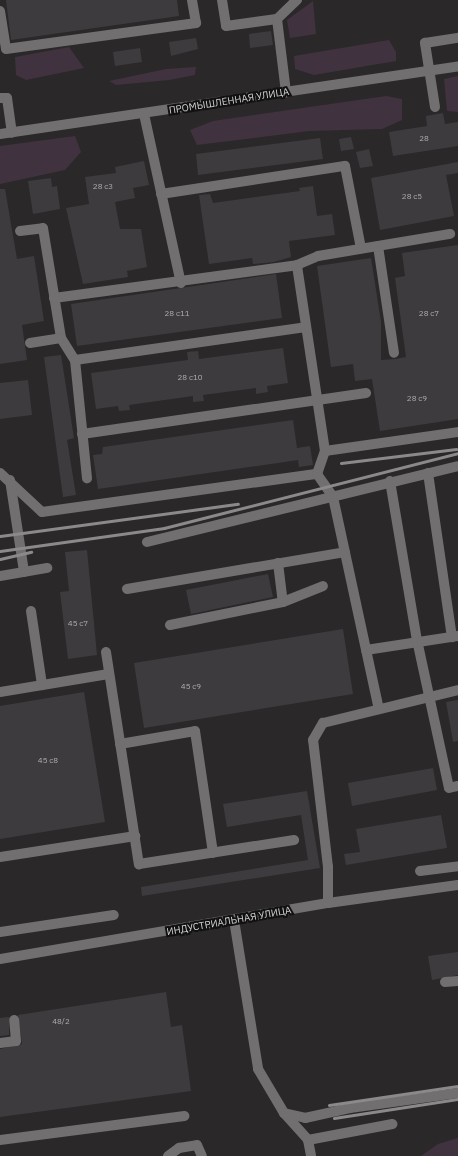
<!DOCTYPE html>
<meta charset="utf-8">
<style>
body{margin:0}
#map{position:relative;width:458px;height:1156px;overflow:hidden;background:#2a2829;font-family:"IBM Plex Sans",sans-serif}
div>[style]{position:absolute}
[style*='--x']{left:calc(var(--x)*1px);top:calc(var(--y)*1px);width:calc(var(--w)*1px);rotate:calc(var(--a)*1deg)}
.green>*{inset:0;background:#413240}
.building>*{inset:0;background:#3e3b3e}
.minor>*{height:10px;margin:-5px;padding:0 5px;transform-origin:5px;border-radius:5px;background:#716f70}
.rail>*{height:3px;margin:-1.5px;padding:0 1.5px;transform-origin:1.5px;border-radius:1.5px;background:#8b898a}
span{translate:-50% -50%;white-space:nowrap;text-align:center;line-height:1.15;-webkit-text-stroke:4px #121112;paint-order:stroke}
.number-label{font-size:8px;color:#afaeaf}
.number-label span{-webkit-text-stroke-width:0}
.street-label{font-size:10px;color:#d5d4d5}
</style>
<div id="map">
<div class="green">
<i style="clip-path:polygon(313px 1px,316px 34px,290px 38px,287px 20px)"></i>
<i style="clip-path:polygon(389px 40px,396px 52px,396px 61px,314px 75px,295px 69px,294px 56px)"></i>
<i style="clip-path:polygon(69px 47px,84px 68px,26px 80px,16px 75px,15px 57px)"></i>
<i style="clip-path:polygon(196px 67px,195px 75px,169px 80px,116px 85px,109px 81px,166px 69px)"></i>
<i style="clip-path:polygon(458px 76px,458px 112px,447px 111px,444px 79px)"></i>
<i style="clip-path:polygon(386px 96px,402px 99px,402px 120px,382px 129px,309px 131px,197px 145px,190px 130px,213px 121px)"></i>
<i style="clip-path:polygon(75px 136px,81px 152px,65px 170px,0 184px,0 146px)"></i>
<i style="clip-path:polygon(458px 1138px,458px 1156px,421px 1156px,438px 1144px)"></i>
</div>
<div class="building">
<i style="clip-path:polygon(6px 0,177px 0,179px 16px,11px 40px)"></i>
<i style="clip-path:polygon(271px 31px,273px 45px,250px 48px,249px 34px)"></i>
<i style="clip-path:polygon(196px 38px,198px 49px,171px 56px,169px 42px)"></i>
<i style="clip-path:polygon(140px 48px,142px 62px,115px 66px,113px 52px)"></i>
<i style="clip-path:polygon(443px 113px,445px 124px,458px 122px,458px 146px,393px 156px,389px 132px,427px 126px,426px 116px)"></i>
<i style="clip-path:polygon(351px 137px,354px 149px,341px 151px,339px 139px)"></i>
<i style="clip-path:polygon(320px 138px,323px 159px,198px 175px,196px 154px)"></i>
<i style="clip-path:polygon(369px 149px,373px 166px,360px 168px,356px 152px)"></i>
<i style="clip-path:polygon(144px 161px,149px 185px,133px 188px,135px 198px,115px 202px,120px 229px,141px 229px,147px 267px,127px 271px,128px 277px,83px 284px,66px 208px,89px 204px,85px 177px,116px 173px,115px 167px)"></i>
<i style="clip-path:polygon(458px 162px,458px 173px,446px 175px,454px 216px,380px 230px,371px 178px)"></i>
<i style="clip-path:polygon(51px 178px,52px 187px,57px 186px,60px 209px,33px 214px,28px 181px)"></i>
<i style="clip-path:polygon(313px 186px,317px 216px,332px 214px,335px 235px,289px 241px,291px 257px,274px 262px,253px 264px,252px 258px,209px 264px,199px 195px,210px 194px,213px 203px,300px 191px,299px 188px)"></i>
<i style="clip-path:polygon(0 189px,5px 189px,17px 259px,34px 256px,44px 321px,22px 325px,27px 360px,0 364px)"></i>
<i style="clip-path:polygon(458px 245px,458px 419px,380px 431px,372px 379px,355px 381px,353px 364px,331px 367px,317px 266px,371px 258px,381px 322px,381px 360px,395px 359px,406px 357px,395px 278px,405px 276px,402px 253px)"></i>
<i style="clip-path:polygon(276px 274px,282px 318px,77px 346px,71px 304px)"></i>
<i style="clip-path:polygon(283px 348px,288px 383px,267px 386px,268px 392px,256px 394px,256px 388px,203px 395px,204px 401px,193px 402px,193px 396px,129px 405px,130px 410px,119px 411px,118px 406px,96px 409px,91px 373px,188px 360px,187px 352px,198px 351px,199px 359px)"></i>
<i style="clip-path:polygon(61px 355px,74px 438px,67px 440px,76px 495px,63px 497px,44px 357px)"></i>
<i style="clip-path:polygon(28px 380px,32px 415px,0 419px,0 383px)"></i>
<i style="clip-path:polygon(293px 420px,297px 448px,310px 446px,313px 465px,299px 467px,298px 460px,98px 489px,93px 455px,102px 454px,103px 447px)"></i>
<i style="clip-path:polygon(87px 550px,97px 655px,68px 659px,60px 592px,69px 591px,65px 552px)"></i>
<i style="clip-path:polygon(268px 574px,273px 597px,191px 614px,186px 590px)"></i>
<i style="clip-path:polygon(343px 629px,353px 694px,144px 728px,134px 663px)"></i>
<i style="clip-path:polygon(84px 692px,105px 822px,0 839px,0 706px)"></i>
<i style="clip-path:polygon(458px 700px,458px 741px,453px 742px,446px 702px)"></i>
<i style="clip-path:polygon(433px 768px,437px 790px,352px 806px,348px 783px)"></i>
<i style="clip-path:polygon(307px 791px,320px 868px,142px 896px,141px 887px,308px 860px,301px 815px,227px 827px,223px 804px)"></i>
<i style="clip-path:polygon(441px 815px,447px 848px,346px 865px,344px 854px,360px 852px,356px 829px)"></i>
<i style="clip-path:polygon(458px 952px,458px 975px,432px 980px,428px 956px)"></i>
<i style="clip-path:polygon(166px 992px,171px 1027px,182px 1025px,191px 1091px,0 1117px,0 1049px,22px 1044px,18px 1015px)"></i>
<i style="clip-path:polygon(9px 1017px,9px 1035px,0 1036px,0 1018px)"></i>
</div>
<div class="minor">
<i style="--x:222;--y:0;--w:26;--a:81"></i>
<i style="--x:226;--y:26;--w:51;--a:-7.8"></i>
<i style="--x:277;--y:19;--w:28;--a:-44"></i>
<i style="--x:0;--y:11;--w:38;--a:81"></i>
<i style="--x:6;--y:49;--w:192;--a:-7.8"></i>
<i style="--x:196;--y:23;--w:23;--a:-100"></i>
<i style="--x:277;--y:19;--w:74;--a:83"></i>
<i style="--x:0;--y:98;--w:7;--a:0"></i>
<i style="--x:7;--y:98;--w:35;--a:82"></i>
<i style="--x:435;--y:107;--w:65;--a:-98.9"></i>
<i style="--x:425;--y:43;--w:33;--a:-9"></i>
<i style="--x:144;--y:114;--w:173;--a:77.7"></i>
<i style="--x:0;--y:134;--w:463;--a:-8.4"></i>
<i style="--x:161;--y:194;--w:186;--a:-8.7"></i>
<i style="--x:345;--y:166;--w:84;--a:79"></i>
<i style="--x:20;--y:231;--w:23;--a:-7"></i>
<i style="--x:43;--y:228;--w:111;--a:80.7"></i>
<i style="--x:61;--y:338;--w:26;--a:58"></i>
<i style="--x:75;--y:360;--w:119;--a:84.2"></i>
<i style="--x:378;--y:246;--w:108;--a:81.5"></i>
<i style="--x:54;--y:298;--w:245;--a:-7.7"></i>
<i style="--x:297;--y:265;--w:23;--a:-23"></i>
<i style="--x:318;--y:256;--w:134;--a:-9.5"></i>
<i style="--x:30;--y:343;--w:31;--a:-9"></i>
<i style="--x:75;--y:360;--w:233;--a:-8.1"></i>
<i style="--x:82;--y:434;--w:287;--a:-8.2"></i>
<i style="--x:325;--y:451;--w:134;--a:-8.1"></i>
<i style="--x:0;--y:473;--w:57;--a:42.9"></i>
<i style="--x:42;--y:512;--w:278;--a:-7.9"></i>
<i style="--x:317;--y:474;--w:24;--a:-71"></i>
<i style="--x:325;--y:451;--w:188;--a:-98.6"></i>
<i style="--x:428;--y:473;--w:166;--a:81.7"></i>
<i style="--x:317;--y:474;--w:28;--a:55"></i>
<i style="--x:333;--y:497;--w:217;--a:77.8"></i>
<i style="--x:10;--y:480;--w:93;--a:81.3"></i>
<i style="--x:390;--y:481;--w:161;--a:80.4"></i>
<i style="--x:417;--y:640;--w:151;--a:77.8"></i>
<i style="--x:449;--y:788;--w:9;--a:-13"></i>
<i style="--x:147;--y:542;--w:320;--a:-13.7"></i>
<i style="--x:278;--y:563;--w:39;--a:83"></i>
<i style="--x:0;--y:576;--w:48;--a:-9.7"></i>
<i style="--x:127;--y:589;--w:221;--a:-9.6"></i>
<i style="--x:31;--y:611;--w:75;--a:81.5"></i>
<i style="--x:170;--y:625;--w:115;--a:-11.5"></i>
<i style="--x:283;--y:602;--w:43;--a:-21.8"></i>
<i style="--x:366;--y:650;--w:93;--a:-8.7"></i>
<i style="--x:106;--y:652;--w:215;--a:81.2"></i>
<i style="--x:139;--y:864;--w:157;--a:-8.8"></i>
<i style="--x:0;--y:692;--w:110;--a:-9.4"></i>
<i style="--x:120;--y:744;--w:76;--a:-9.8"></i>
<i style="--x:195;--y:731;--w:123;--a:81.6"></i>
<i style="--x:0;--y:857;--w:137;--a:-8.8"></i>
<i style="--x:420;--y:871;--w:38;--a:-7"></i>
<i style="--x:328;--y:903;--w:36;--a:-90"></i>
<i style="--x:328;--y:867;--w:128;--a:-96.7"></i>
<i style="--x:313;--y:740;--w:20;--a:-60"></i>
<i style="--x:323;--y:723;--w:139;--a:-13.7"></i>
<i style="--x:234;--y:920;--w:151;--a:80.8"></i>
<i style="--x:258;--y:1069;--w:51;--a:59.4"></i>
<i style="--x:284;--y:1113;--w:36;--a:48"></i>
<i style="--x:308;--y:1140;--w:86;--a:-10.7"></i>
<i style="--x:0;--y:932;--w:115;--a:-8.5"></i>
<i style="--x:0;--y:959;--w:333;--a:-9.7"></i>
<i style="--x:328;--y:903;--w:131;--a:-7.9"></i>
<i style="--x:445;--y:982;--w:13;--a:-4"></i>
<i style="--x:0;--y:1043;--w:16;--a:-7"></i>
<i style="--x:16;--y:1041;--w:21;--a:-95"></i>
<i style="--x:284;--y:1113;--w:22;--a:13"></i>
<i style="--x:305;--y:1118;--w:46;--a:-12.5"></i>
<i style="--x:350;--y:1108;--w:109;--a:-7.9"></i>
<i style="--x:0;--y:1140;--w:186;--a:-7.4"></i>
<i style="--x:308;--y:1140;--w:16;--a:79"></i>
<i style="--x:168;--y:1156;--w:14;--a:-36"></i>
<i style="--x:179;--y:1148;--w:18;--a:-9"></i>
<i style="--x:197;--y:1145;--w:12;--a:66"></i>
</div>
<div class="rail">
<i style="--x:341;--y:463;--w:116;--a:-6.9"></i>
<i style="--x:0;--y:536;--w:240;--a:-7.7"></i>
<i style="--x:0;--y:551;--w:166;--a:-8"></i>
<i style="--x:164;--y:528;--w:303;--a:-14.3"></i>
<i style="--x:0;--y:559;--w:32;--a:-13"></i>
<i style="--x:329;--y:1105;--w:130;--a:-8.4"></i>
<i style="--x:334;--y:1118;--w:125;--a:-8.7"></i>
</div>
<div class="number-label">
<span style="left:424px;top:139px">28</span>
<span style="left:103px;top:187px">28 с3</span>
<span style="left:412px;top:197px">28 с5</span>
<span style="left:177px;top:314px">28 с11</span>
<span style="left:429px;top:314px">28 с7</span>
<span style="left:190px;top:378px">28 с10</span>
<span style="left:417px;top:399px">28 с9</span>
<span style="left:78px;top:624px">45 с7</span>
<span style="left:191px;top:687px">45 с9</span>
<span style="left:48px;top:761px">45 с8</span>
<span style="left:61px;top:1022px">48/2</span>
</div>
<div class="street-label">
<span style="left:229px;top:101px;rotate:-9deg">ПРОМЫШЛЕННАЯ УЛИЦА</span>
<span style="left:229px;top:921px;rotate:-10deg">ИНДУСТРИАЛЬНАЯ УЛИЦА</span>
</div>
</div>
